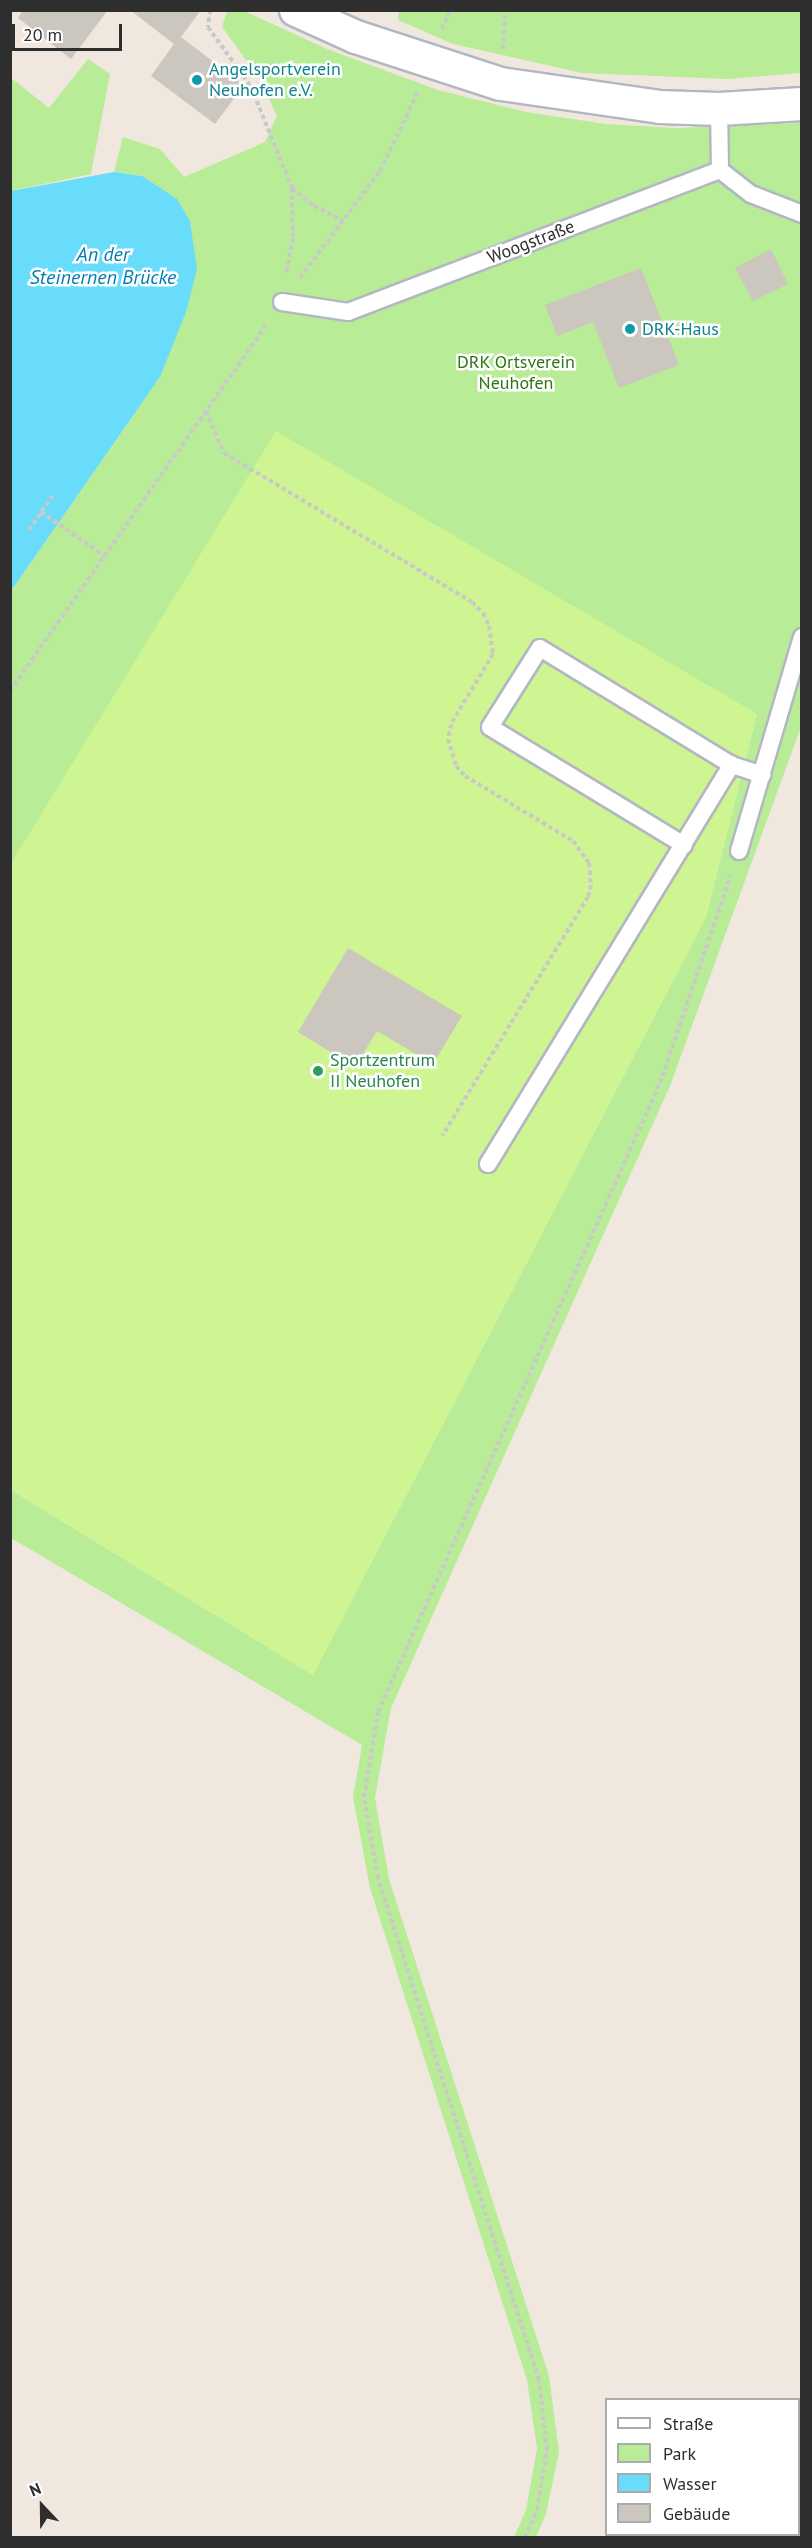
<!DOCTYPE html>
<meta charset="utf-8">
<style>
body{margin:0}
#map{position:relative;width:812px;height:2548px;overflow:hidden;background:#f0e8df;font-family:"PT Sans",sans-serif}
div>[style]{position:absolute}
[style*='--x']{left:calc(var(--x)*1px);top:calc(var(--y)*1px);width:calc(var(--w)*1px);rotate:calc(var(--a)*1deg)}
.green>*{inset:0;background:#b8ec97}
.pitch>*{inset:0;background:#cff492}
.water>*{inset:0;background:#69dcfc}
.building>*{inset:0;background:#cbc6be}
.path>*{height:4px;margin-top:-2px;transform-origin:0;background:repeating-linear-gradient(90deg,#c9c9c9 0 4.5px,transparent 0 7.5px)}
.roads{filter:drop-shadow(2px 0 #b3b7c2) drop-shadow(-2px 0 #b3b7c2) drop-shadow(0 2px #b3b7c2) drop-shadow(0 -2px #b3b7c2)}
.service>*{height:16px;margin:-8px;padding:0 8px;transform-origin:8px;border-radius:8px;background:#fff}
.minor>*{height:32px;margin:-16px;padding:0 16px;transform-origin:16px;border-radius:16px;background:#fff}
.dots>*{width:16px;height:16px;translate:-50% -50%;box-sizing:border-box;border:3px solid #fff;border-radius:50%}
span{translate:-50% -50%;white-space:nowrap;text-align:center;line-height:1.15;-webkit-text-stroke:5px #fff;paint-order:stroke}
.culture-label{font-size:18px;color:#0d838f}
.left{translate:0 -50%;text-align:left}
.street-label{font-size:18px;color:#2e2e2e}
.park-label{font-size:18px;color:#2d7613}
.leisure-label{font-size:18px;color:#27864d}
.water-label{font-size:20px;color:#007cb0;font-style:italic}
.frame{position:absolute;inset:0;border:12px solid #2e2e2e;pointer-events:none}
.legend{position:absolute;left:605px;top:2398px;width:195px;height:138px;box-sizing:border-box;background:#fff;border:2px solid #ababab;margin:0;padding:8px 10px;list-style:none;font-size:18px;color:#2e2e2e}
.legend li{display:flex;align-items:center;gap:12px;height:30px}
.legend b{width:30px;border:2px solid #ababab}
.north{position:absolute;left:12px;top:2476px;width:60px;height:60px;-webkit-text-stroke:4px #fff;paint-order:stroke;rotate:338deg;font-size:16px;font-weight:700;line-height:24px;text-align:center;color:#2e2e2e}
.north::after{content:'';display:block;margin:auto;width:21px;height:27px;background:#2e2e2e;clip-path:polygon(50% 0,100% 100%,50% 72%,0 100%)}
.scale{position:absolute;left:12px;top:24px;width:110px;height:27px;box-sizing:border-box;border:3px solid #2e2e2e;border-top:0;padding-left:8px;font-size:18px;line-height:21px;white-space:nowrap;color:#2e2e2e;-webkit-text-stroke:4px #fff;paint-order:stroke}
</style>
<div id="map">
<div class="green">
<i style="clip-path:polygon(399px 10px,801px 11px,801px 73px,728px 79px,582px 73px,453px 44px,398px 20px)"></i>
<i style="clip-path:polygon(227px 11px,244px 11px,327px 49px,438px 90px,526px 112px,606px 124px,677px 128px,801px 123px,801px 727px,670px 1086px,391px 1708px,375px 1798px,389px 1879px,549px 2376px,559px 2452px,546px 2514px,536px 2537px,514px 2537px,526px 2510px,537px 2449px,527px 2380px,370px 1888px,353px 1797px,362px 1745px,11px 1538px,11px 1490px,313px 1675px,706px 917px,757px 714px,11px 865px,11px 591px,160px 377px,142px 176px,114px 172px,123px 137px,160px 149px,184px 177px,265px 142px,277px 116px,261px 81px,222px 27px)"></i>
<i style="clip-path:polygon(88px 59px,110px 74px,91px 174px,11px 191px,10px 77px,49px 108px)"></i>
</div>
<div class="pitch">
<i style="clip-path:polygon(276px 431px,757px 714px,706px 917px,313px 1675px,11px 1490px,10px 865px)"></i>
</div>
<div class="water">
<i style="clip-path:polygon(114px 172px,142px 176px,177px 199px,190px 221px,197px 269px,186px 312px,160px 377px,11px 591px,11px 191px)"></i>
</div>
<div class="building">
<i style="clip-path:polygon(23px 10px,108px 10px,71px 59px,18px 18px)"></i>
<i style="clip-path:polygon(130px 10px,201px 10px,181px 37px,244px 85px,215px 124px,151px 76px,174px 44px)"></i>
<i style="clip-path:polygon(771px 249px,788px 284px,753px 301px,735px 268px)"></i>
<i style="clip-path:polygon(641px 268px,679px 365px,619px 388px,593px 322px,557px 336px,545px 305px)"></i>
<i style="clip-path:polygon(348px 948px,462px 1016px,433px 1064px,377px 1031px,355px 1067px,298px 1032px)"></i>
</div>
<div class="path">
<i style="--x:210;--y:10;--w:17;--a:97"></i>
<i style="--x:208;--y:27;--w:74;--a:54.4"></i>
<i style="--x:251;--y:87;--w:109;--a:67.9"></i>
<i style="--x:292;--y:188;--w:50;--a:88.9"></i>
<i style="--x:293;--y:238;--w:38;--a:101"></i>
<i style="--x:442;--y:29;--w:21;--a:-67"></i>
<i style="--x:503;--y:49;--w:39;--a:-87"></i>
<i style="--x:292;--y:188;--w:28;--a:39"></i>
<i style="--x:314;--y:206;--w:32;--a:26"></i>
<i style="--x:300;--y:278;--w:134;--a:-53.2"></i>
<i style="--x:380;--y:171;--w:88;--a:-64.3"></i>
<i style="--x:206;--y:411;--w:46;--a:66.8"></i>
<i style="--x:224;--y:453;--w:289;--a:31"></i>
<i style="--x:472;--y:602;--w:16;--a:45"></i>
<i style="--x:483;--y:613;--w:14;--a:65"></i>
<i style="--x:489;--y:626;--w:28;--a:82"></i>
<i style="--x:493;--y:654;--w:82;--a:121"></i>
<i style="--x:451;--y:724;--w:15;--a:101"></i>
<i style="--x:448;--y:739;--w:28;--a:73"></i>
<i style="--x:456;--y:766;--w:13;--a:48"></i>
<i style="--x:465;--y:776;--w:126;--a:31"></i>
<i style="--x:573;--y:841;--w:27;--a:54"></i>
<i style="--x:589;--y:863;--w:22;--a:85"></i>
<i style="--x:591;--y:885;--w:12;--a:104"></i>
<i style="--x:588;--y:897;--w:280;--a:121.4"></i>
<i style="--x:41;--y:512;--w:79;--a:34.7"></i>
<i style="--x:29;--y:530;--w:42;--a:-55.6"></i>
<i style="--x:10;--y:691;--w:449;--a:-55"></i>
<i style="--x:525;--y:2538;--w:30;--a:-67"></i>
<i style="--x:537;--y:2510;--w:61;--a:-80.5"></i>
<i style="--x:547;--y:2450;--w:70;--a:-96.5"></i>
<i style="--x:539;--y:2380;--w:527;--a:-107.78"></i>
<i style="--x:378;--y:1878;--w:82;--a:-99.8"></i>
<i style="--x:364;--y:1797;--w:86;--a:-80.6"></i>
<i style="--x:378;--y:1712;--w:689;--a:-65.85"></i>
<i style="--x:660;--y:1083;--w:220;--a:-71.2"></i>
</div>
<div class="roads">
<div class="service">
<i style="--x:720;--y:170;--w:39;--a:38"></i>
<i style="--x:751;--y:194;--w:55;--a:21.4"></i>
<i style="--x:282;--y:302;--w:67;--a:8.6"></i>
<i style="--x:348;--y:312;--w:398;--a:-20.9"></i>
<i style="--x:720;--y:170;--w:61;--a:-90.9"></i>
<i style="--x:684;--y:845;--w:227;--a:-148.7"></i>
<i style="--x:490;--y:727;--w:93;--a:-57.7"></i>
<i style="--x:540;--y:648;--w:225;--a:31.4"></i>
<i style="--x:739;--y:851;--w:223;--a:-73.6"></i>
<i style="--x:488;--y:1164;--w:468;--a:-58.6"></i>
<i style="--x:732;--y:765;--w:32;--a:18"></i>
</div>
<div class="minor">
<i style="--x:296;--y:10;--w:66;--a:24.2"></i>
<i style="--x:356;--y:37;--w:152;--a:18"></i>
<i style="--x:501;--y:84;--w:161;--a:8.2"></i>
<i style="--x:660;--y:107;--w:59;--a:1.9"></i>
<i style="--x:719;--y:109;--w:83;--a:-3.4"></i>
</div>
</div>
<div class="dots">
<i style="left:197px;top:80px;background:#0f9aa8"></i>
<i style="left:630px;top:329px;background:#0f9aa8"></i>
<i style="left:318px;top:1071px;background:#2e9e5b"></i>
</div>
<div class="culture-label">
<span class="left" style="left:209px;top:80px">Angelsportverein<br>Neuhofen e.V.</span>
<span class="left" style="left:642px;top:329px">DRK-Haus</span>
</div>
<div class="street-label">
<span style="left:531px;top:242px;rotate:-21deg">Woogstraße</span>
</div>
<div class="park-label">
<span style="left:516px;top:373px">DRK Ortsverein<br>Neuhofen</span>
</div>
<div class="leisure-label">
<span class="left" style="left:330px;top:1071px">Sportzentrum<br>II Neuhofen</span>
</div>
<div class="water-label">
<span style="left:103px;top:266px">An der<br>Steinernen Brücke</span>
</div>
<div class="frame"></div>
<ul class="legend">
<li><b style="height:8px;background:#fff"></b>Straße</li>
<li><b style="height:16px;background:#b8ec97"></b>Park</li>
<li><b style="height:16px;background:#69dcfc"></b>Wasser</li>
<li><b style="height:16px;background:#cbc6be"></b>Gebäude</li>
</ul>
<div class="north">N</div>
<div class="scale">20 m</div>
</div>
